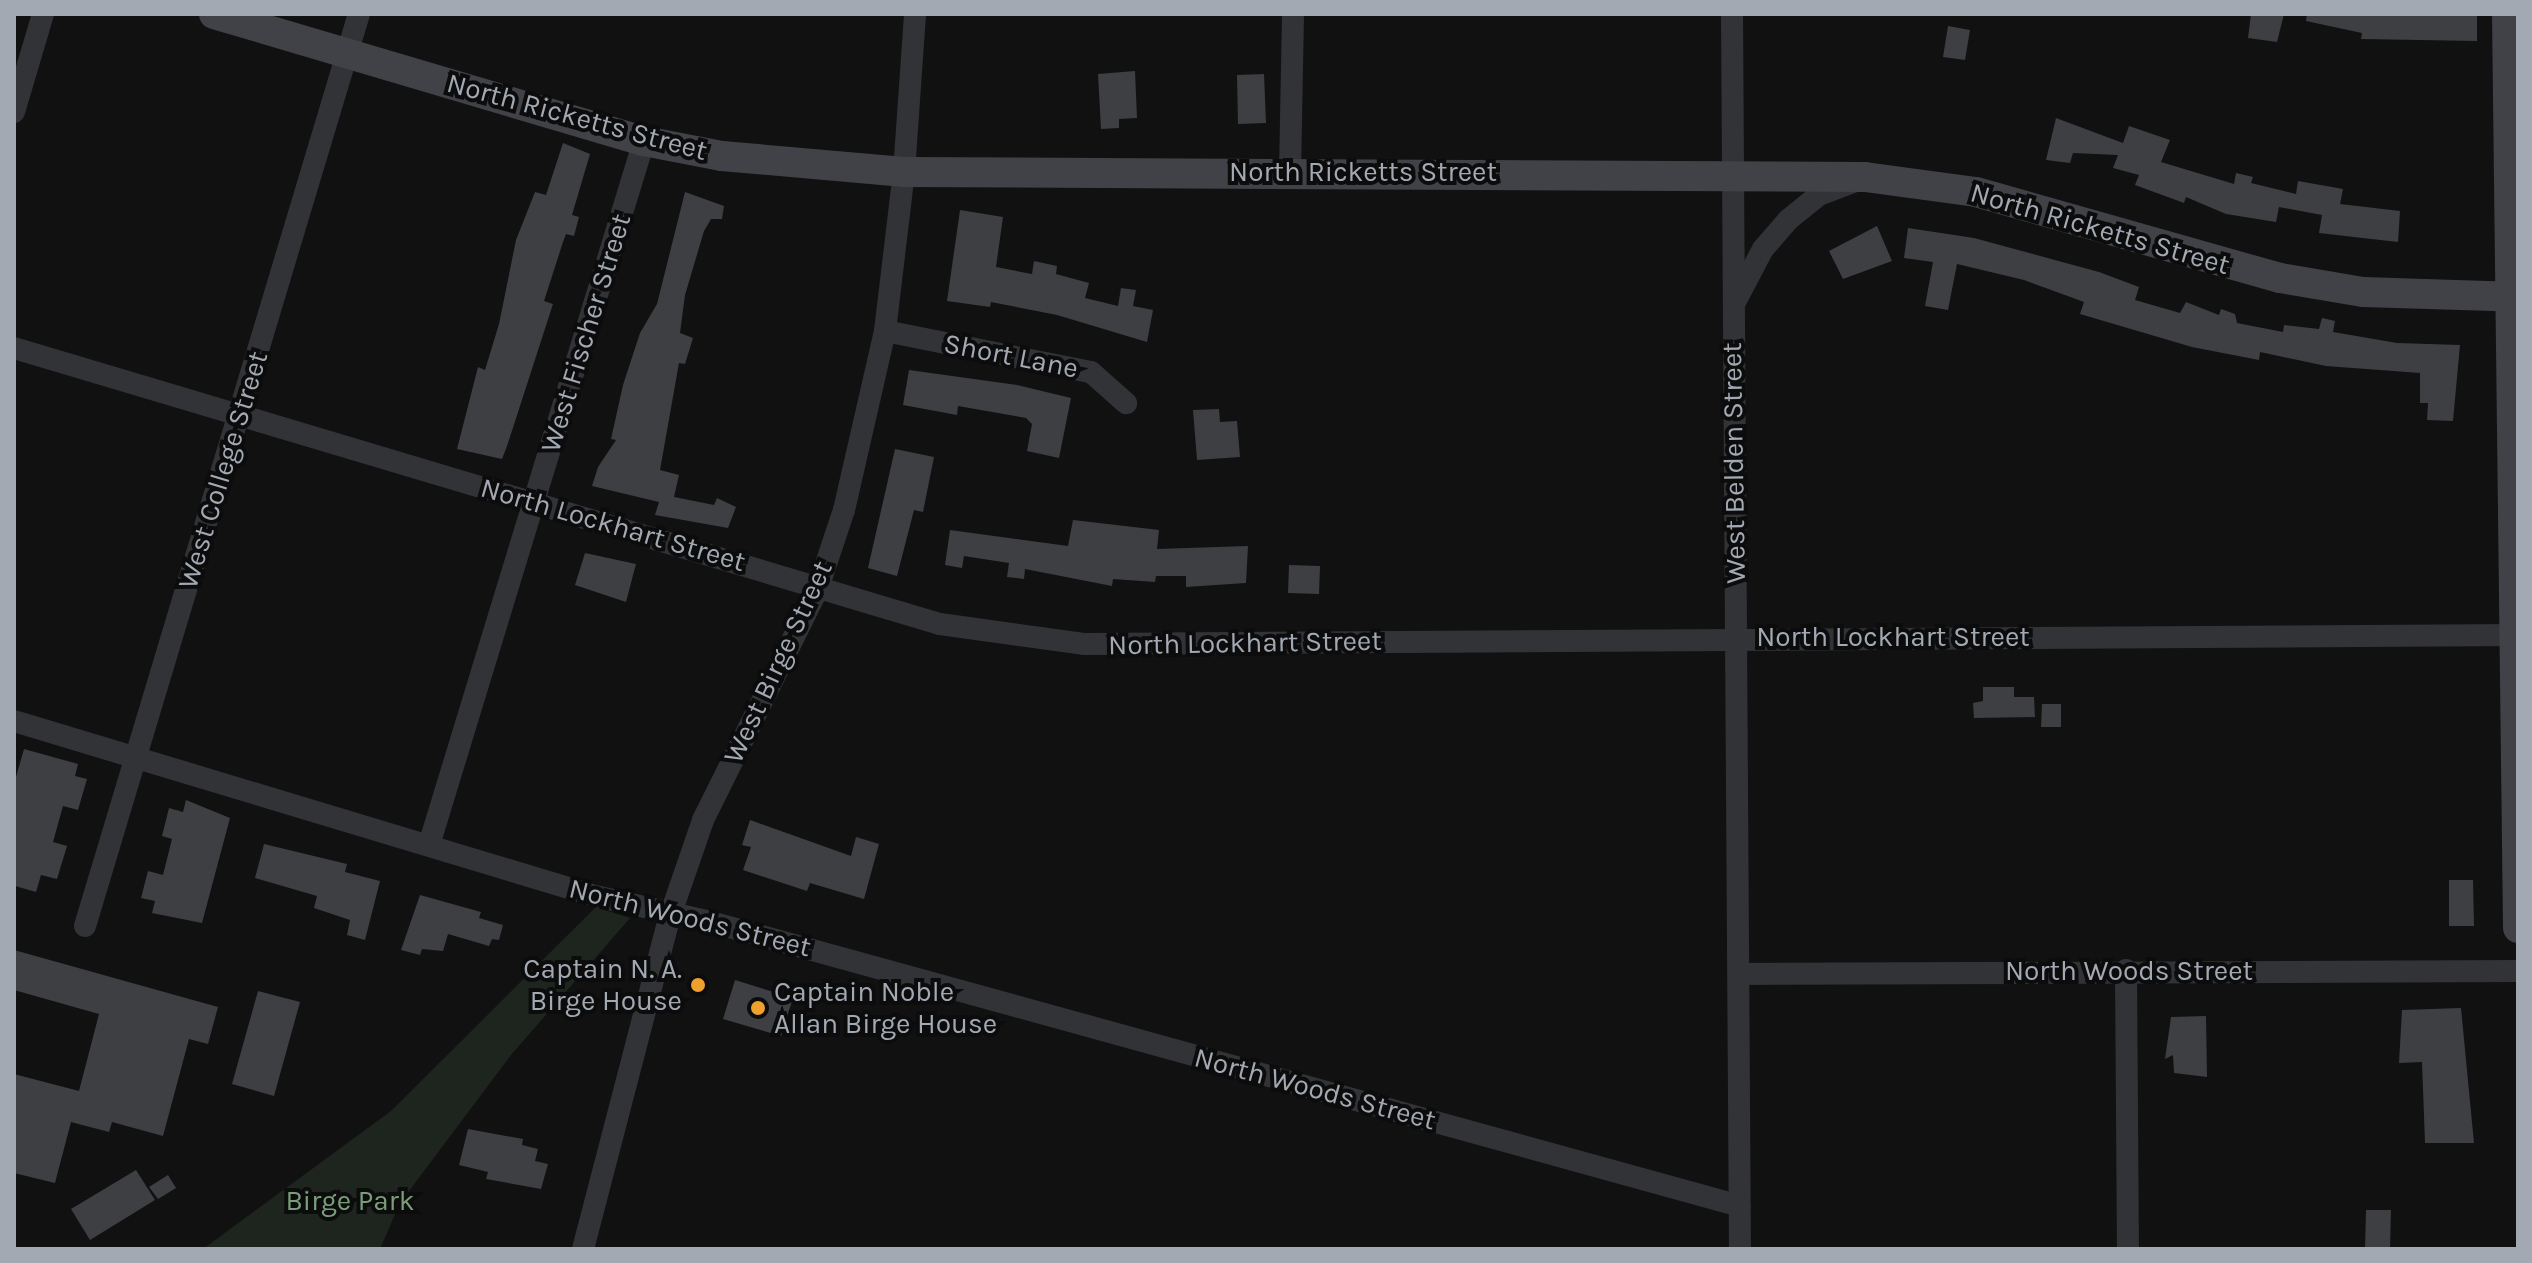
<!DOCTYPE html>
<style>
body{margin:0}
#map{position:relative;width:2532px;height:1263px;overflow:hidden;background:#111112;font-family:Karla,sans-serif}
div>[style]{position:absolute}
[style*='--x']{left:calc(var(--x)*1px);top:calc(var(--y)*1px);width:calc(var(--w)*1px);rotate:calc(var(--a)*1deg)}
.green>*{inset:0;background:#1d251e}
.building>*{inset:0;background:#3d3f42}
.street>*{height:22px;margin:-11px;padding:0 11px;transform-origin:11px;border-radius:11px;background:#323337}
.secondary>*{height:30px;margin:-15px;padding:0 15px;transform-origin:15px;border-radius:15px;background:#404247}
.dots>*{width:22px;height:22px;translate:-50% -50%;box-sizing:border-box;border:4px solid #0c0c0d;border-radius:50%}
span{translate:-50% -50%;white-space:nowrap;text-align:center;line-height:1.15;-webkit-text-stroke:8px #0c0c0d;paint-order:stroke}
.street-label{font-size:28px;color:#a2a9b3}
.poi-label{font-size:28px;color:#a2a9b3}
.right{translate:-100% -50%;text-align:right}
.left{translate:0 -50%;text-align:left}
.park-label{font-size:28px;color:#799e79}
.frame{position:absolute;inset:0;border:16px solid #a2a9b3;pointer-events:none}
</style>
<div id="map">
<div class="green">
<i style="clip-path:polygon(596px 907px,630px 918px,511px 1055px,400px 1203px,380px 1249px,203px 1249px,391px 1111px)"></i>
</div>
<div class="building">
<i style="clip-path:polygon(2251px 14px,2284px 14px,2277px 42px,2248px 38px)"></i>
<i style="clip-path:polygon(2307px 14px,2477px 14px,2477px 41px,2361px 39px,2362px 33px,2306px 21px)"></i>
<i style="clip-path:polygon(1948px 26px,1970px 30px,1965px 60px,1943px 57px)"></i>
<i style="clip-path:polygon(1135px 71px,1137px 118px,1119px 119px,1119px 128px,1101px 129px,1098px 74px)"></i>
<i style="clip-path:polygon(1264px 74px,1266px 123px,1238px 124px,1237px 75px)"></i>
<i style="clip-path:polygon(2056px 118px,2123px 143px,2129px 126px,2170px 140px,2161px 162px,2234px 184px,2236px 173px,2253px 177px,2251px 183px,2296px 194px,2298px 181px,2343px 189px,2340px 204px,2400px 211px,2398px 242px,2319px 233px,2322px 215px,2279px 207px,2276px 222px,2226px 214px,2186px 197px,2184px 203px,2135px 185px,2139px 175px,2113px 168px,2118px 155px,2073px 153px,2070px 163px,2046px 160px)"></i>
<i style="clip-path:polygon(563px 143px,590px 154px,572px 215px,579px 217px,574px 236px,566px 234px,563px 242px,544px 301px,553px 304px,507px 446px,502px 459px,457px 449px,478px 367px,485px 370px,499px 324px,516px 240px,535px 192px,546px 195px)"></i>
<i style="clip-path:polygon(685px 192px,724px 206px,722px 219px,711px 219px,704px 231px,685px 295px,680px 333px,693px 338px,685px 364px,679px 363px,660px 470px,679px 475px,674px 497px,714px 505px,717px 498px,736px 507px,728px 528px,655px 515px,659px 502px,592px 486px,598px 467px,616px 440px,611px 439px,623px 385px,640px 333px,657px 304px)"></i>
<i style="clip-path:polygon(960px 210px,1003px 217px,996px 267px,1032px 274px,1034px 261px,1057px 266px,1056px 274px,1089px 283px,1085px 298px,1118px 306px,1121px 288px,1136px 290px,1133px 306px,1153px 310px,1147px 342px,1057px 315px,991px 302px,990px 307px,947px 301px)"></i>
<i style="clip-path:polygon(1877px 226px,1892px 261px,1843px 279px,1829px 251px)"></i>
<i style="clip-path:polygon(1908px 228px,1974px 238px,2099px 272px,2139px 287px,2135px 300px,2180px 313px,2186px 302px,2219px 315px,2221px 309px,2235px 314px,2237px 323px,2283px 332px,2284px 325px,2319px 329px,2322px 318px,2335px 321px,2333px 332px,2397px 343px,2460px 345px,2453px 421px,2427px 420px,2428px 403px,2420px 403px,2420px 373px,2326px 366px,2260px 352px,2259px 360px,2192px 347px,2080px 314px,2084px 302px,2024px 280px,1957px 264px,1948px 310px,1925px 306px,1933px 262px,1904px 258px)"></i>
<i style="clip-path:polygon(909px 370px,1017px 385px,1071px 398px,1059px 458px,1027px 451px,1032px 424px,1026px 418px,958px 406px,957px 415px,903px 405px)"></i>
<i style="clip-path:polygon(1219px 409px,1220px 422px,1237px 421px,1240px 457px,1197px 460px,1193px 410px)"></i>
<i style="clip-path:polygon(895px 449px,934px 457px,923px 512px,914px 510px,897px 576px,868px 568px)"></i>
<i style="clip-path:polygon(1073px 520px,1159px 530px,1157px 549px,1248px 546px,1246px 583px,1186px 587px,1186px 576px,1156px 576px,1155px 582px,1113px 579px,1112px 586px,1025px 569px,1024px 579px,1007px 577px,1009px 563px,964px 556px,962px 568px,945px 565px,950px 530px,1068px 546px)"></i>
<i style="clip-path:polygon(585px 553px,636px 564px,626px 602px,575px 585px)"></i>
<i style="clip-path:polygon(1289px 565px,1320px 566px,1319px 594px,1288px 593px)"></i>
<i style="clip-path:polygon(1983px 687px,2014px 687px,2014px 697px,2034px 697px,2035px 717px,1974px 718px,1973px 703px,1983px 701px)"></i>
<i style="clip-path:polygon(2042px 704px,2061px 704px,2061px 727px,2041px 727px)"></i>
<i style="clip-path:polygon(24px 749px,78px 764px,75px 776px,87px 779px,78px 810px,63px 806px,53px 842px,67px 846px,57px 879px,41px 875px,36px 892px,15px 886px,14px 784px)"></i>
<i style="clip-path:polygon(186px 800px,230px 818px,202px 923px,152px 913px,155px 901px,141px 898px,148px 871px,163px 875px,172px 839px,162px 836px,169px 808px,183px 812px)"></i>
<i style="clip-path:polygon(750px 820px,851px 856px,856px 837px,879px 844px,864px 899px,810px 883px,807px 891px,743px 870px,751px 847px,742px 845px)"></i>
<i style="clip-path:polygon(264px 844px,347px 864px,345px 872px,380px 881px,365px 940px,347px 935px,350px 920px,314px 908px,317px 896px,255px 878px)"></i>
<i style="clip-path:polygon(2449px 880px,2473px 880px,2474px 926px,2449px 926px)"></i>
<i style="clip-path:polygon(420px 895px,481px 912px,479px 918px,503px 925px,499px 940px,492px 939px,489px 946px,448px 934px,443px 951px,422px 949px,420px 955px,401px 950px)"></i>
<i style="clip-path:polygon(14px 950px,218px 1007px,208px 1044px,189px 1039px,163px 1136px,112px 1122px,109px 1132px,71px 1122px,55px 1183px,14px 1173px,14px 1074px,79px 1091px,99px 1014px,14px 990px)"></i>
<i style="clip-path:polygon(735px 980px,793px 998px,781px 1036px,723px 1019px)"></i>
<i style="clip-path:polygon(258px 991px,300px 1002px,274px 1096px,232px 1084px)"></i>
<i style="clip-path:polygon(2461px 1008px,2474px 1143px,2425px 1143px,2422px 1062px,2399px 1063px,2402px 1010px)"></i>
<i style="clip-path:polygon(2206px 1016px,2207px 1077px,2174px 1073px,2173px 1055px,2165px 1059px,2171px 1017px)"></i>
<i style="clip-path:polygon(468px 1129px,523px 1139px,522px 1145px,538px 1149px,535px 1161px,548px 1164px,541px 1189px,486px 1179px,488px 1172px,459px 1165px)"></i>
<i style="clip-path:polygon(136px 1170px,155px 1200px,90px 1240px,71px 1209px)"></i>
<i style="clip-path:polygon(168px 1175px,176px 1188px,158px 1199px,149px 1187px)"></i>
<i style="clip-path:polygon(2366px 1210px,2391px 1210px,2390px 1249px,2365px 1249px)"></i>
</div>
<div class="street">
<i style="--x:1732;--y:14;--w:1235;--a:89.63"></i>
<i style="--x:14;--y:112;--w:102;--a:-73.5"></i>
<i style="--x:1290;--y:172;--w:158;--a:-88.9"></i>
<i style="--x:1735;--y:302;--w:60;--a:-62.2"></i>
<i style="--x:1763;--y:249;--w:38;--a:-49"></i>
<i style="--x:1788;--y:220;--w:40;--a:-39"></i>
<i style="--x:1819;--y:195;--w:40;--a:-21"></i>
<i style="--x:885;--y:331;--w:210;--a:11.3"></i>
<i style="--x:1091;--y:372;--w:47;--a:41.5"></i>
<i style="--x:14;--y:348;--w:966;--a:16.6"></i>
<i style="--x:940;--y:624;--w:145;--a:7.9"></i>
<i style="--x:1084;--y:644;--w:1434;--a:-0.36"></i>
<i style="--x:14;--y:721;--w:607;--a:16.76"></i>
<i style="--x:595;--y:896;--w:119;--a:12.6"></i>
<i style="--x:711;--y:922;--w:1067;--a:15.43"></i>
<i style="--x:429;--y:845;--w:736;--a:-73.02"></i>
<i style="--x:85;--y:926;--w:952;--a:-73.28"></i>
<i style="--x:2126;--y:970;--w:279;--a:89.6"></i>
<i style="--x:1741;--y:974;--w:777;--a:-0.22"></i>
<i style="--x:583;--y:1249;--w:344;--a:-75.4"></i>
<i style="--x:670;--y:916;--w:102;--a:-71"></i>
<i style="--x:703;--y:820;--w:259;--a:-63.6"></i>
<i style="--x:818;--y:588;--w:82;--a:-71.6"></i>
<i style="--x:844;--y:510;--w:184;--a:-77.1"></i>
<i style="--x:885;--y:331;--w:160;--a:-83.2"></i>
<i style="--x:904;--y:172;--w:158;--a:-86"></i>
</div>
<div class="secondary">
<i style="--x:214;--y:14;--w:448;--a:16.5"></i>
<i style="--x:644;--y:141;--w:79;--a:10.9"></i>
<i style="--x:722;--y:156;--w:183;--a:5"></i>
<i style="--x:904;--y:172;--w:961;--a:0.3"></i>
<i style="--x:1865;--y:177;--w:112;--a:7.7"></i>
<i style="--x:1976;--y:192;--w:316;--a:15.8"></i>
<i style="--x:2280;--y:278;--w:84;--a:9.6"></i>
<i style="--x:2363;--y:292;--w:155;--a:1.8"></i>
<i style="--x:2507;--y:14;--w:914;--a:89.31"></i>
</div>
<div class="dots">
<i style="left:698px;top:985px;background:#efa12d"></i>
<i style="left:758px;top:1008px;background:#efa12d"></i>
</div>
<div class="street-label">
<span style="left:577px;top:117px;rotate:15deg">North Ricketts Street</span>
<span style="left:1363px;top:172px">North Ricketts Street</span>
<span style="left:2100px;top:229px;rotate:16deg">North Ricketts Street</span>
<span style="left:586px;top:333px;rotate:-73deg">West Fischer Street</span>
<span style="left:1011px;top:356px;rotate:11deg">Short Lane</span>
<span style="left:1734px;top:463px;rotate:-91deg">West Belden Street</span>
<span style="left:223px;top:470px;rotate:-73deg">West College Street</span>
<span style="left:613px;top:525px;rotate:16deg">North Lockhart Street</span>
<span style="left:1893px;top:637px">North Lockhart Street</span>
<span style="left:1245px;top:643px;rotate:-1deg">North Lockhart Street</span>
<span style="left:778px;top:662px;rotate:-65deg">West Birge Street</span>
<span style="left:690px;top:918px;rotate:14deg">North Woods Street</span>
<span style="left:2129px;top:971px">North Woods Street</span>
<span style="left:1315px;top:1089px;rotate:15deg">North Woods Street</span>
</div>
<div class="poi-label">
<span class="right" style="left:682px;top:985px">Captain N. A.<br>Birge House</span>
<span class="left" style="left:774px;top:1008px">Captain Noble<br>Allan Birge House</span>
</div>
<div class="park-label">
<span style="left:350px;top:1201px">Birge Park</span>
</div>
<div class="frame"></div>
</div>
